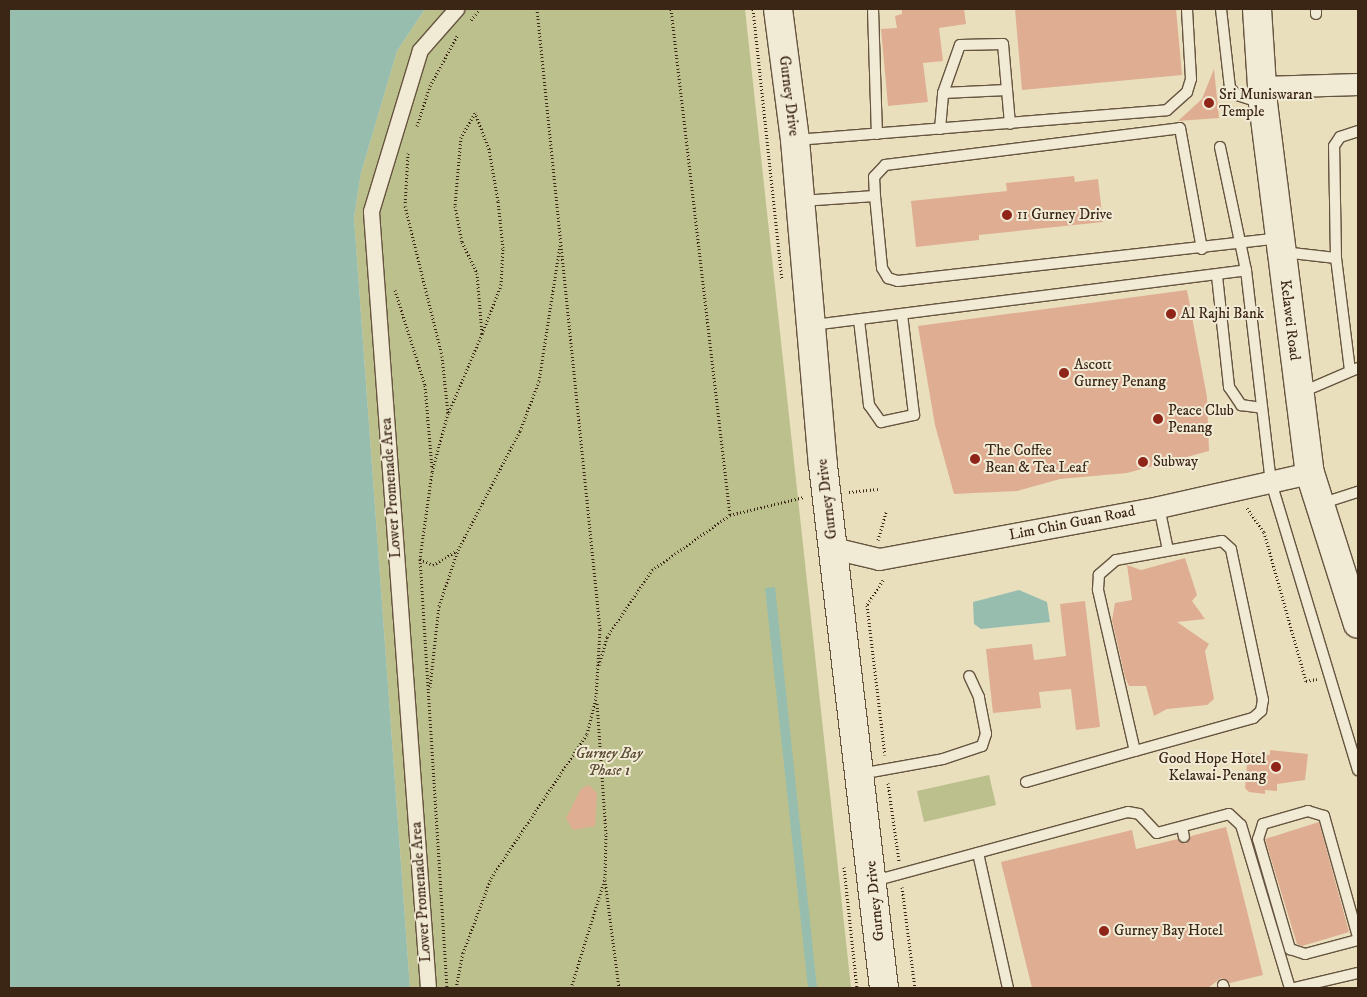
<!DOCTYPE html>
<style>
body{margin:0}
#map{position:relative;width:1367px;height:997px;overflow:hidden;background:#e9dfbd;font-family:"IM FELL DW Pica",serif}
div>[style]{position:absolute}
[style*='--x']{left:calc(var(--x)*1px);top:calc(var(--y)*1px);width:calc(var(--w)*1px);rotate:calc(var(--a)*1deg)}
.green>*{inset:0;background:#bcc08d}
.water>*{inset:0;background:#97bdaf}
.building>*{inset:0;background:#dfad92}
.path>*{height:3px;margin-top:-1.5px;transform-origin:0;background:repeating-linear-gradient(90deg,#3b2515 0 1px,transparent 0 3.5px)}
.roads{filter:drop-shadow(1px 0 #66543f) drop-shadow(-1px 0 #66543f) drop-shadow(0 1px #66543f) drop-shadow(0 -1px #66543f)}
.service>*{height:10px;margin:-5px;padding:0 5px;transform-origin:5px;border-radius:5px;background:#f1ead4}
.pedestrian>*{height:15px;margin:-7.5px;padding:0 7.5px;transform-origin:7.5px;border-radius:7.5px;background:#f1ead4}
.minor>*{height:21px;margin:-10.5px;padding:0 10.5px;transform-origin:10.5px;border-radius:10.5px;background:#f1ead4}
.secondary>*{height:28px;margin:-14px;padding:0 14px;transform-origin:14px;border-radius:14px;background:#f1ead4}
.dots>*{width:14px;height:14px;translate:-50% -50%;box-sizing:border-box;border:2px solid #f1ead4;border-radius:50%}
span{translate:-50% -50%;white-space:nowrap;text-align:center;line-height:1.15;-webkit-text-stroke:4px #f1ead4;paint-order:stroke}
.poi-label{font-size:15px;color:#3b2515}
.left{translate:0 -50%;text-align:left}
.right{translate:-100% -50%;text-align:right}
.street-label{font-size:15px;color:#3b2515}
.park-label{font-size:15px;color:#5b4c33;font-style:italic}
.frame{position:absolute;inset:0;border:10px solid #3b2515;pointer-events:none}
</style>
<div id="map">
<div class="green">
<i style="clip-path:polygon(425px 9px,745px 9px,851px 988px,410px 988px,354px 218px,361px 173px,397px 51px)"></i>
<i style="clip-path:polygon(989px 775px,996px 805px,924px 822px,917px 791px)"></i>
</div>
<div class="water">
<i style="clip-path:polygon(9px 9px,425px 9px,397px 51px,361px 173px,354px 218px,410px 988px,9px 988px)"></i>
<i style="clip-path:polygon(775px 587px,817px 988px,808px 988px,765px 588px)"></i>
<i style="clip-path:polygon(1019px 590px,1047px 602px,1050px 622px,981px 629px,974px 624px,973px 602px)"></i>
</div>
<div class="building">
<i style="clip-path:polygon(902px 9px,964px 9px,966px 24px,939px 28px,943px 61px,923px 63px,928px 102px,888px 106px,881px 29px,897px 28px,895px 16px,902px 14px)"></i>
<i style="clip-path:polygon(1015px 9px,1176px 9px,1182px 75px,1022px 90px)"></i>
<i style="clip-path:polygon(1214px 69px,1219px 118px,1178px 121px,1202px 99px)"></i>
<i style="clip-path:polygon(1074px 176px,1075px 182px,1098px 179px,1103px 222px,979px 235px,979px 240px,916px 247px,911px 201px,1007px 191px,1006px 183px)"></i>
<i style="clip-path:polygon(1187px 290px,1207px 397px,1209px 451px,1127px 473px,1060px 479px,1017px 491px,954px 494px,935px 425px,918px 326px)"></i>
<i style="clip-path:polygon(1185px 558px,1197px 595px,1192px 601px,1205px 619px,1177px 622px,1209px 644px,1205px 651px,1214px 699px,1207px 705px,1167px 709px,1154px 716px,1146px 686px,1129px 686px,1125px 677px,1112px 620px,1115px 603px,1132px 600px,1127px 565px,1141px 570px)"></i>
<i style="clip-path:polygon(1085px 601px,1100px 727px,1076px 730px,1071px 689px,1039px 692px,1041px 708px,993px 713px,986px 649px,1032px 644px,1034px 660px,1066px 656px,1060px 604px)"></i>
<i style="clip-path:polygon(1270px 750px,1308px 754px,1305px 780px,1277px 784px,1277px 791px,1265px 790px,1265px 794px,1249px 792px,1245px 788px,1248px 753px,1270px 755px)"></i>
<i style="clip-path:polygon(589px 785px,597px 793px,595px 826px,573px 830px,566px 818px,581px 789px)"></i>
<i style="clip-path:polygon(1319px 822px,1349px 932px,1302px 946px,1297px 944px,1265px 839px)"></i>
<i style="clip-path:polygon(1226px 827px,1263px 975px,1230px 983px,1221px 978px,1208px 988px,1032px 988px,1001px 862px,1132px 830px,1136px 849px,1178px 839px,1186px 844px,1191px 836px)"></i>
</div>
<div class="path">
<i style="--x:671;--y:9;--w:509;--a:83.35"></i>
<i style="--x:753;--y:9;--w:272;--a:83.9"></i>
<i style="--x:471;--y:20;--w:14;--a:-51"></i>
<i style="--x:417;--y:126;--w:42;--a:-72"></i>
<i style="--x:430;--y:86;--w:57;--a:-61.6"></i>
<i style="--x:408;--y:153;--w:53;--a:93.2"></i>
<i style="--x:405;--y:206;--w:154;--a:76.1"></i>
<i style="--x:442;--y:356;--w:57;--a:84"></i>
<i style="--x:448;--y:413;--w:61;--a:105.2"></i>
<i style="--x:432;--y:472;--w:88;--a:97.9"></i>
<i style="--x:420;--y:559;--w:430;--a:86.4"></i>
<i style="--x:395;--y:290;--w:100;--a:72.5"></i>
<i style="--x:425;--y:385;--w:84;--a:85.2"></i>
<i style="--x:449;--y:412;--w:85;--a:-67.1"></i>
<i style="--x:482;--y:334;--w:53;--a:-68.8"></i>
<i style="--x:501;--y:285;--w:37;--a:-87"></i>
<i style="--x:503;--y:248;--w:47;--a:-96.1"></i>
<i style="--x:498;--y:201;--w:53;--a:-99.8"></i>
<i style="--x:489;--y:149;--w:39;--a:-111"></i>
<i style="--x:475;--y:113;--w:28;--a:120"></i>
<i style="--x:461;--y:137;--w:69;--a:95"></i>
<i style="--x:455;--y:206;--w:37;--a:79"></i>
<i style="--x:462;--y:242;--w:34;--a:64"></i>
<i style="--x:477;--y:273;--w:61;--a:85.3"></i>
<i style="--x:849;--y:492;--w:29;--a:-6"></i>
<i style="--x:1247;--y:508;--w:29;--a:55"></i>
<i style="--x:1264;--y:532;--w:155;--a:74.3"></i>
<i style="--x:1306;--y:681;--w:11;--a:-10"></i>
<i style="--x:878;--y:540;--w:29;--a:-74"></i>
<i style="--x:420;--y:559;--w:14;--a:25"></i>
<i style="--x:433;--y:565;--w:27;--a:-31"></i>
<i style="--x:883;--y:580;--w:30;--a:123"></i>
<i style="--x:867;--y:605;--w:151;--a:83.2"></i>
<i style="--x:599;--y:665;--w:29;--a:-74"></i>
<i style="--x:607;--y:637;--w:81;--a:-56.1"></i>
<i style="--x:652;--y:570;--w:95;--a:-35.2"></i>
<i style="--x:730;--y:515;--w:76;--a:-13.7"></i>
<i style="--x:430;--y:687;--w:81;--a:-83.7"></i>
<i style="--x:439;--y:606;--w:59;--a:-71.3"></i>
<i style="--x:458;--y:550;--w:134;--a:-62.5"></i>
<i style="--x:520;--y:431;--w:53;--a:-69.2"></i>
<i style="--x:539;--y:381;--w:138;--a:-81.2"></i>
<i style="--x:888;--y:783;--w:79;--a:82"></i>
<i style="--x:844;--y:867;--w:122;--a:83.9"></i>
<i style="--x:605;--y:880;--w:109;--a:82.6"></i>
<i style="--x:902;--y:887;--w:102;--a:82.7"></i>
<i style="--x:456;--y:988;--w:36;--a:-79"></i>
<i style="--x:463;--y:953;--w:80;--a:-69.5"></i>
<i style="--x:491;--y:878;--w:173;--a:-56.3"></i>
<i style="--x:587;--y:734;--w:38;--a:-76"></i>
<i style="--x:596;--y:697;--w:68;--a:-86.6"></i>
<i style="--x:600;--y:629;--w:623;--a:-95.8"></i>
<i style="--x:571;--y:988;--w:115;--a:-72.8"></i>
<i style="--x:605;--y:878;--w:44;--a:-88.7"></i>
<i style="--x:606;--y:834;--w:132;--a:-93.9"></i>
</div>
<div class="roads">
<div class="service">
<i style="--x:873;--y:9;--w:125;--a:88.2"></i>
<i style="--x:1221;--y:9;--w:80;--a:83.5"></i>
<i style="--x:1230;--y:88;--w:10;--a:45"></i>
<i style="--x:1237;--y:95;--w:26;--a:18"></i>
<i style="--x:1316;--y:9;--w:5;--a:90"></i>
<i style="--x:943;--y:93;--w:64;--a:-2.7"></i>
<i style="--x:940;--y:129;--w:36;--a:-85"></i>
<i style="--x:943;--y:93;--w:51;--a:-70.5"></i>
<i style="--x:960;--y:45;--w:43;--a:-1.3"></i>
<i style="--x:1003;--y:44;--w:80;--a:85"></i>
<i style="--x:796;--y:140;--w:372;--a:-4.6"></i>
<i style="--x:1167;--y:110;--w:27;--a:-42"></i>
<i style="--x:1187;--y:92;--w:14;--a:-73"></i>
<i style="--x:1191;--y:79;--w:70;--a:-93.3"></i>
<i style="--x:1220;--y:147;--w:126;--a:78.1"></i>
<i style="--x:1246;--y:270;--w:213;--a:83.3"></i>
<i style="--x:1271;--y:482;--w:301;--a:73.2"></i>
<i style="--x:875;--y:196;--w:19;--a:-93"></i>
<i style="--x:874;--y:177;--w:16;--a:-47"></i>
<i style="--x:885;--y:165;--w:297;--a:-7.1"></i>
<i style="--x:1180;--y:128;--w:123;--a:79.7"></i>
<i style="--x:801;--y:201;--w:74;--a:-3.9"></i>
<i style="--x:875;--y:196;--w:72;--a:84.4"></i>
<i style="--x:882;--y:268;--w:12;--a:59"></i>
<i style="--x:888;--y:278;--w:10;--a:17"></i>
<i style="--x:898;--y:281;--w:383;--a:-6.4"></i>
<i style="--x:1283;--y:252;--w:53;--a:6.5"></i>
<i style="--x:1336;--y:258;--w:113;--a:82.9"></i>
<i style="--x:1336;--y:258;--w:112;--a:-91"></i>
<i style="--x:1334;--y:146;--w:11;--a:-56"></i>
<i style="--x:1340;--y:137;--w:19;--a:-18"></i>
<i style="--x:1217;--y:276;--w:112;--a:83.8"></i>
<i style="--x:1229;--y:387;--w:22;--a:56"></i>
<i style="--x:1241;--y:405;--w:21;--a:8"></i>
<i style="--x:859;--y:320;--w:86;--a:83.3"></i>
<i style="--x:869;--y:405;--w:21;--a:55"></i>
<i style="--x:881;--y:422;--w:34;--a:-12"></i>
<i style="--x:914;--y:415;--w:101;--a:-96.8"></i>
<i style="--x:813;--y:325;--w:436;--a:-7.2"></i>
<i style="--x:1300;--y:393;--w:63;--a:-23.3"></i>
<i style="--x:1320;--y:504;--w:40;--a:-18"></i>
<i style="--x:1159;--y:507;--w:44;--a:78.2"></i>
<i style="--x:860;--y:774;--w:84;--a:-10.2"></i>
<i style="--x:943;--y:759;--w:41;--a:-18.4"></i>
<i style="--x:982;--y:746;--w:13;--a:-72"></i>
<i style="--x:986;--y:734;--w:38;--a:-101"></i>
<i style="--x:979;--y:697;--w:23;--a:-115"></i>
<i style="--x:1026;--y:782;--w:113;--a:-15.9"></i>
<i style="--x:1135;--y:751;--w:123;--a:-15.6"></i>
<i style="--x:1253;--y:718;--w:11;--a:-41"></i>
<i style="--x:1261;--y:711;--w:11;--a:-80"></i>
<i style="--x:1263;--y:700;--w:154;--a:-102"></i>
<i style="--x:1231;--y:549;--w:12;--a:-138"></i>
<i style="--x:1222;--y:541;--w:108;--a:169.8"></i>
<i style="--x:1116;--y:560;--w:23;--a:139"></i>
<i style="--x:1099;--y:575;--w:15;--a:94"></i>
<i style="--x:1098;--y:590;--w:165;--a:77.1"></i>
<i style="--x:1182;--y:827;--w:10;--a:79"></i>
<i style="--x:978;--y:853;--w:138;--a:77.5"></i>
<i style="--x:874;--y:881;--w:263;--a:-15.2"></i>
<i style="--x:1128;--y:812;--w:11;--a:10"></i>
<i style="--x:1139;--y:814;--w:26;--a:47"></i>
<i style="--x:1157;--y:833;--w:74;--a:-14.8"></i>
<i style="--x:1229;--y:814;--w:16;--a:43"></i>
<i style="--x:1241;--y:825;--w:170;--a:73.3"></i>
<i style="--x:1358;--y:937;--w:126;--a:-105.7"></i>
<i style="--x:1324;--y:816;--w:17;--a:-163"></i>
<i style="--x:1308;--y:811;--w:47;--a:163.9"></i>
<i style="--x:1263;--y:824;--w:16;--a:108"></i>
<i style="--x:1258;--y:839;--w:115;--a:73.8"></i>
<i style="--x:1290;--y:949;--w:16;--a:18"></i>
<i style="--x:1305;--y:954;--w:55;--a:-14.8"></i>
<i style="--x:1223;--y:985;--w:3;--a:72"></i>
<i style="--x:1294;--y:988;--w:66;--a:-13.2"></i>
</div>
<div class="pedestrian">
<i style="--x:428;--y:988;--w:779;--a:-94.2"></i>
<i style="--x:371;--y:211;--w:168;--a:-73.1"></i>
<i style="--x:420;--y:50;--w:55;--a:-48.7"></i>
</div>
<div class="minor">
<i style="--x:1263;--y:87;--w:95;--a:-1.8"></i>
<i style="--x:833;--y:548;--w:47;--a:13.4"></i>
<i style="--x:879;--y:559;--w:285;--a:-10.5"></i>
<i style="--x:1159;--y:507;--w:155;--a:-12.7"></i>
</div>
<div class="secondary">
<i style="--x:778;--y:9;--w:132;--a:82.6"></i>
<i style="--x:795;--y:140;--w:326;--a:85.1"></i>
<i style="--x:823;--y:465;--w:527;--a:83.35"></i>
<i style="--x:1257;--y:9;--w:94;--a:86.3"></i>
<i style="--x:1263;--y:103;--w:373;--a:82.8"></i>
<i style="--x:1310;--y:473;--w:158;--a:72.4"></i>
</div>
</div>
<div class="dots">
<i style="left:1209px;top:103px;background:#8f2418"></i>
<i style="left:1007px;top:215px;background:#8f2418"></i>
<i style="left:1171px;top:314px;background:#8f2418"></i>
<i style="left:1064px;top:373px;background:#8f2418"></i>
<i style="left:1158px;top:419px;background:#8f2418"></i>
<i style="left:975px;top:459px;background:#8f2418"></i>
<i style="left:1143px;top:462px;background:#8f2418"></i>
<i style="left:1276px;top:767px;background:#8f2418"></i>
<i style="left:1104px;top:931px;background:#8f2418"></i>
</div>
<div class="poi-label">
<span class="left" style="left:1219px;top:103px">Sri Muniswaran<br>Temple</span>
<span class="left" style="left:1017px;top:215px">11 Gurney Drive</span>
<span class="left" style="left:1181px;top:314px">Al Rajhi Bank</span>
<span class="left" style="left:1074px;top:373px">Ascott<br>Gurney Penang</span>
<span class="left" style="left:1168px;top:419px">Peace Club<br>Penang</span>
<span class="left" style="left:985px;top:459px">The Coffee<br>Bean &amp; Tea Leaf</span>
<span class="left" style="left:1153px;top:462px">Subway</span>
<span class="right" style="left:1266px;top:767px">Good Hope Hotel<br>Kelawai-Penang</span>
<span class="left" style="left:1114px;top:931px">Gurney Bay Hotel</span>
</div>
<div class="street-label">
<span style="left:789px;top:96px;rotate:83deg">Gurney Drive</span>
<span style="left:1290px;top:320px;rotate:83deg">Kelawei Road</span>
<span style="left:391px;top:488px;rotate:-94deg">Lower Promenade Area</span>
<span style="left:827px;top:499px;rotate:-97deg">Gurney Drive</span>
<span style="left:1072px;top:523px;rotate:-11deg">Lim Chin Guan Road</span>
<span style="left:421px;top:892px;rotate:-94deg">Lower Promenade Area</span>
<span style="left:875px;top:901px;rotate:-96deg">Gurney Drive</span>
</div>
<div class="park-label">
<span style="left:609px;top:762px">Gurney Bay<br>Phase 1</span>
</div>
<div class="frame"></div>
</div>
